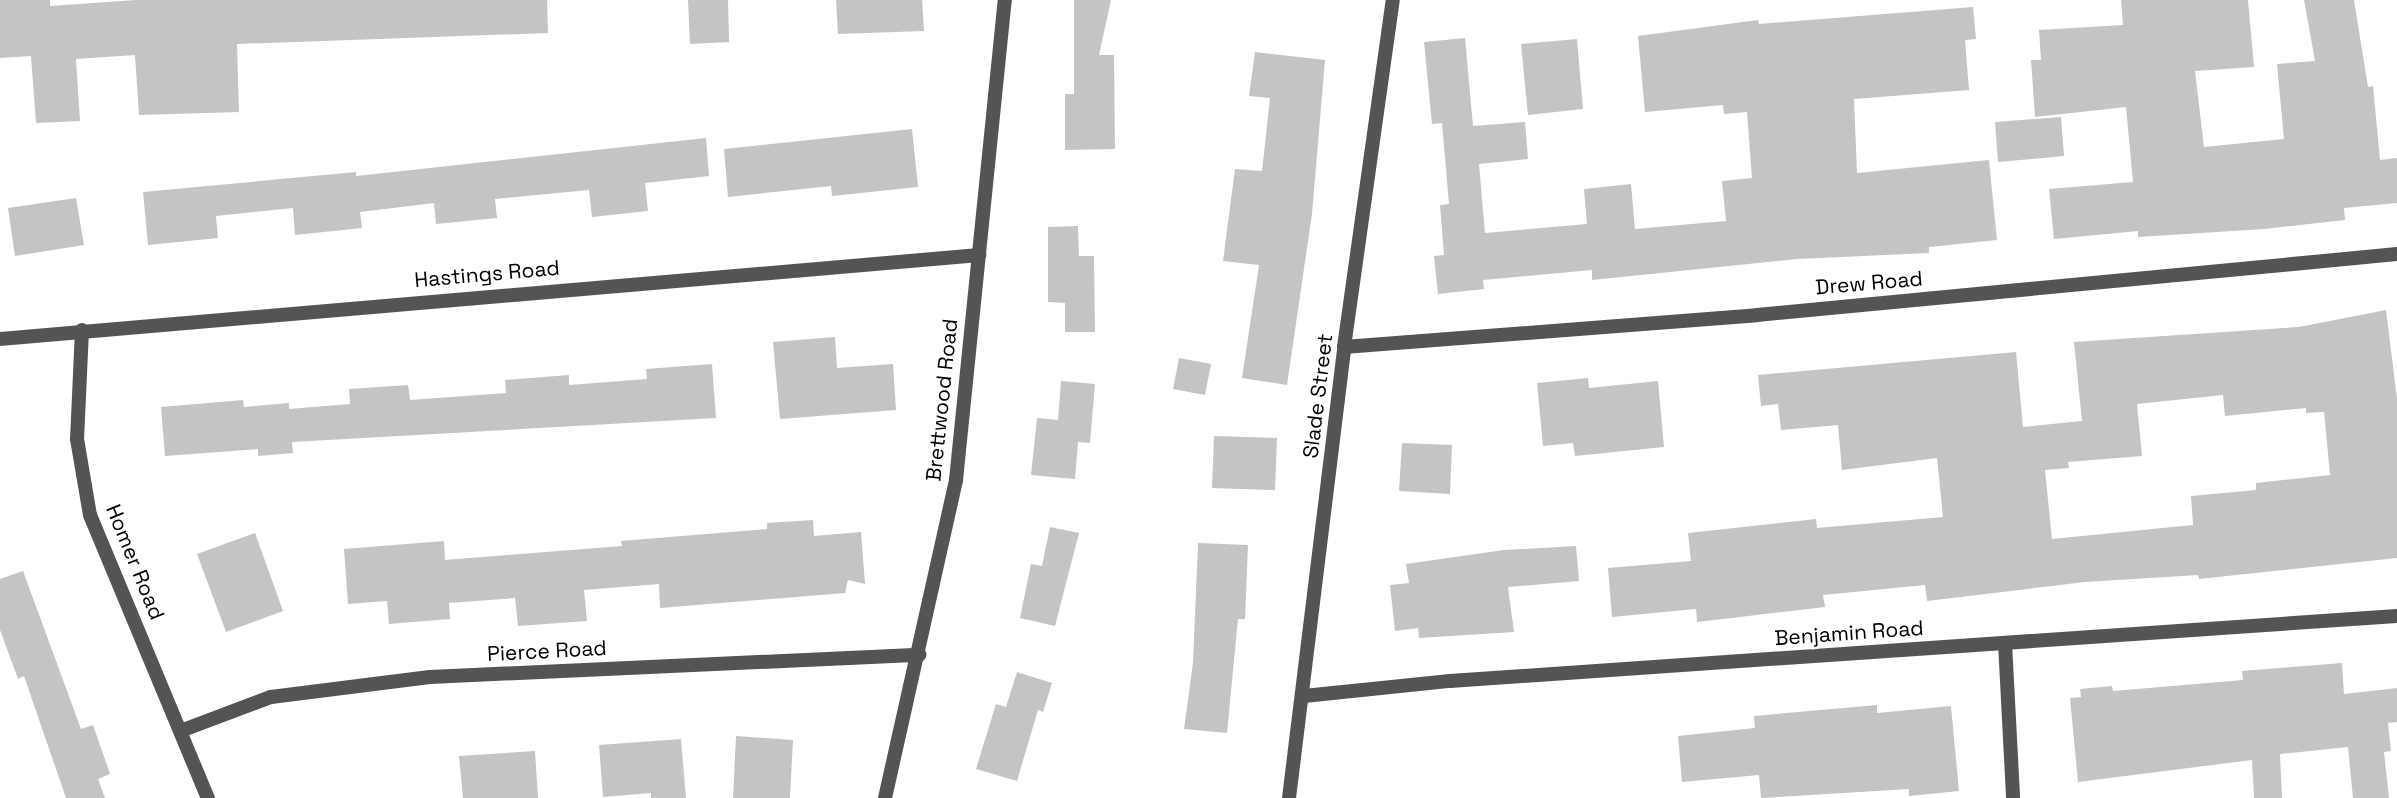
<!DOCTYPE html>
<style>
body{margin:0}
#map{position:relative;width:2397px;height:798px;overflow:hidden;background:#fff;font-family:"Space Grotesk",sans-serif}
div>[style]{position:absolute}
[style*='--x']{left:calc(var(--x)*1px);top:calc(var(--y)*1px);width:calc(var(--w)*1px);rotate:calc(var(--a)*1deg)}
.building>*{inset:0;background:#c4c4c4}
.minor>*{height:14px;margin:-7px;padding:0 7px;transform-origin:7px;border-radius:7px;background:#545454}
span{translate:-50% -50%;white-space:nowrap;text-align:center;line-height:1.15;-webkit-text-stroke:5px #fff;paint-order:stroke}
.street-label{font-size:21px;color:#000}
</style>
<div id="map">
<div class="building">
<i style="clip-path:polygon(0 0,50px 0,50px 6px,136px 0,547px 0,548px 33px,237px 44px,239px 112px,139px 115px,135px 55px,76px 59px,80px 121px,36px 123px,31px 56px,0 58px)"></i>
<i style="clip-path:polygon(688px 0,728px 0,729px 42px,690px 44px)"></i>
<i style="clip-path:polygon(836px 0,922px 0,924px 31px,838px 34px)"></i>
<i style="clip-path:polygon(1074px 0,1111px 0,1099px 55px,1114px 55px,1115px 149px,1065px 150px,1065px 94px,1074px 94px)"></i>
<i style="clip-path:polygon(2121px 0,2248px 0,2254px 67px,2195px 71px,2204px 147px,2284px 139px,2277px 64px,2315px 61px,2304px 0,2354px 0,2368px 87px,2373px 86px,2380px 160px,2397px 158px,2397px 203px,2344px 208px,2345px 220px,2264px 229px,2138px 237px,2138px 231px,2054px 239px,2049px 189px,2133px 182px,2126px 107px,2035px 117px,2031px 60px,2041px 60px,2039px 30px,2123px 25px)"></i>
<i style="clip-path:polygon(1973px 7px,1976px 39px,1965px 40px,1969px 90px,1854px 99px,1857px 173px,1989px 160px,1997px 240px,1929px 247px,1929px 253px,1797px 259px,1592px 280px,1592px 270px,1483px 280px,1484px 289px,1438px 294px,1434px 256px,1444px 255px,1440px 205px,1449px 204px,1442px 123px,1432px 124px,1424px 42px,1465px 38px,1473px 126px,1525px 122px,1528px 159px,1479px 164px,1485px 233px,1587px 224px,1584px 189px,1631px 184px,1635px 229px,1726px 221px,1722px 181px,1752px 178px,1747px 112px,1724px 114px,1723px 105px,1645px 112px,1638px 36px,1758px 20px,1759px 24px)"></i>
<i style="clip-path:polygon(1577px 39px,1583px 109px,1528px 115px,1521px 44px)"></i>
<i style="clip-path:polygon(1255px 52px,1325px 60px,1312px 214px,1287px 385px,1242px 378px,1259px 265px,1223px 261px,1235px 169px,1262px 171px,1270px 98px,1249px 96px)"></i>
<i style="clip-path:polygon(2061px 117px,2064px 156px,1998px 162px,1995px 122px)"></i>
<i style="clip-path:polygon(912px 129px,918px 187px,832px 196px,831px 186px,728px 197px,724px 149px)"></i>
<i style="clip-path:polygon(706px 138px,709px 176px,645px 183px,648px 211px,592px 217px,589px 190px,495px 199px,497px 218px,436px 224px,434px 203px,360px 212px,362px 228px,295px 235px,293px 208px,216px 216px,218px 238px,148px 245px,143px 192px,356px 172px,356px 176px)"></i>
<i style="clip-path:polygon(76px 198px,84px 245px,15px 256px,8px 208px)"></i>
<i style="clip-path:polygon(1078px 226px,1079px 256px,1094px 256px,1095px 332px,1065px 332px,1065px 303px,1048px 302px,1048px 227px)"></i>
<i style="clip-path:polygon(evenodd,2386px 310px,2397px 399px,2397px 558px,2199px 579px,2198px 575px,2085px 582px,1927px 601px,1925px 585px,1823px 595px,1825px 607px,1697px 622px,1696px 609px,1612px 617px,1608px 568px,1691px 561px,1688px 533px,1816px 519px,1817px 528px,1943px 517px,1937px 458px,1842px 470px,1838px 425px,1781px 430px,1778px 404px,1761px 406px,1758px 375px,2016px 352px,2023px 427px,2082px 421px,2074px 342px,2299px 327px,2386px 310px,2223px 395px,2225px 416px,2306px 408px,2306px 413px,2324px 412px,2330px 475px,2256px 483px,2256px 490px,2191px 496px,2193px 525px,2052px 539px,2045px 470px,2069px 468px,2068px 462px,2142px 456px,2137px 404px,2223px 395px)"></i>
<i style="clip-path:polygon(835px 337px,837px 368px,893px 364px,896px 410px,780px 419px,773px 342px)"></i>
<i style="clip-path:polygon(1179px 358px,1211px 364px,1205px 395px,1173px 389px)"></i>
<i style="clip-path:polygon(712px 364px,716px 418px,292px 442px,293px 453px,258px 456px,258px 449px,165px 456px,161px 407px,243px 400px,244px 407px,289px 403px,289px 409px,350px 404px,349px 389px,408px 385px,410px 400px,506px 393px,505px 380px,569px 375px,569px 385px,647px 379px,646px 369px)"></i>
<i style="clip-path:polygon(1588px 378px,1589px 388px,1658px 381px,1664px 447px,1575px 456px,1573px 443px,1543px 446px,1537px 383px)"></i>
<i style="clip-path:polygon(1061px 381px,1095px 384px,1090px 443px,1078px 442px,1075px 479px,1031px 475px,1037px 418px,1058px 420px)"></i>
<i style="clip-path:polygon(1214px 436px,1277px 438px,1275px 490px,1212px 488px)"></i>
<i style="clip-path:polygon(1402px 443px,1452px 445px,1450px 494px,1399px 491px)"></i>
<i style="clip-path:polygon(813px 520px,814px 536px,861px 532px,865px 584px,848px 580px,845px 593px,660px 608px,659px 584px,584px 590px,587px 621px,518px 626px,515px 598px,449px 603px,450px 619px,389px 624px,387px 601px,348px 604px,344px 549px,444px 541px,445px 560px,622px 546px,621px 541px,767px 529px,767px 523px)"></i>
<i style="clip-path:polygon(1050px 527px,1079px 533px,1055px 626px,1020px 618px,1031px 564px,1042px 566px)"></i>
<i style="clip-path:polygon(255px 533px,283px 611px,226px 632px,197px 554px)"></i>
<i style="clip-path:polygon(1198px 543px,1248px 545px,1245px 619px,1238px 619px,1227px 733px,1184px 729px,1193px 663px)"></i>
<i style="clip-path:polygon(1576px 546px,1579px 581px,1508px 587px,1514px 632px,1419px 638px,1418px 628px,1395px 631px,1390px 585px,1409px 583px,1406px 564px,1504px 550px)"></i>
<i style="clip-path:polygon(23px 571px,81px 729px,93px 725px,110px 774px,98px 779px,105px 798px,66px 798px,24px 676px,18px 679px,0 630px,0 579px)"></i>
<i style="clip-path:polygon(2342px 663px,2344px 694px,2397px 688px,2397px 722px,2388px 723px,2391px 751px,2384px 752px,2389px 798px,2353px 798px,2348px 747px,2280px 754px,2282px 798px,2254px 798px,2252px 760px,2078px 782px,2070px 698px,2081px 697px,2080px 689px,2112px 686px,2113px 691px,2243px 680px,2242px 671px)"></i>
<i style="clip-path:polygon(1017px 672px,1052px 683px,1043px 712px,1038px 710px,1017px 781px,976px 769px,996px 704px,1006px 707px)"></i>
<i style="clip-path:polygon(1877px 705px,1877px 713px,1951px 706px,1959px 791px,1909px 796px,1909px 789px,1761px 798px,1759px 775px,1682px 782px,1678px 736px,1755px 728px,1754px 716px)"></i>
<i style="clip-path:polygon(736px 736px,793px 740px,790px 798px,733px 798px)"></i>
<i style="clip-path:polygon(681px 739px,686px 798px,651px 798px,651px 793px,603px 797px,599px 745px)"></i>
<i style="clip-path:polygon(535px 751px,538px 798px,463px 798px,459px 756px)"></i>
</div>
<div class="minor">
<i style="--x:82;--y:330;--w:109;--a:92.6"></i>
<i style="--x:77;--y:439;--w:77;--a:80.3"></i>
<i style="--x:90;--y:515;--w:307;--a:67.4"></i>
<i style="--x:0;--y:339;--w:983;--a:-4.9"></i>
<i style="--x:1344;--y:347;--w:414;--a:-4.4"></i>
<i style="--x:1757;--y:315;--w:643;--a:-5.44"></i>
<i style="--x:2005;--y:643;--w:155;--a:87"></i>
<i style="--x:1304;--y:696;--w:147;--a:-5.9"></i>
<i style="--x:1450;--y:681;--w:949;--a:-3.93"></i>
<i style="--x:183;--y:730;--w:94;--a:-20.6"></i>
<i style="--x:271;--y:697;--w:160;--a:-7.2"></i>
<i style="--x:430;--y:677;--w:490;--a:-2.6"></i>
<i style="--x:885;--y:798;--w:326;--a:-77.4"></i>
<i style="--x:956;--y:480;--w:482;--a:-84.2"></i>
<i style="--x:1289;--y:798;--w:454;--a:-83"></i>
<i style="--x:1344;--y:347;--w:350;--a:-82"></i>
</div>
<div class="street-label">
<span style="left:487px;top:274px;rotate:-5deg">Hastings Road</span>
<span style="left:1869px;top:283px;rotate:-5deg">Drew Road</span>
<span style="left:1318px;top:396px;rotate:-83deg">Slade Street</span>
<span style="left:942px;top:400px;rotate:-84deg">Brettwood Road</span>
<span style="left:135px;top:562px;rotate:68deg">Homer Road</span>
<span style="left:1849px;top:633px;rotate:-4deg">Benjamin Road</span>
<span style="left:547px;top:651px;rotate:-3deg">Pierce Road</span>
</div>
</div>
